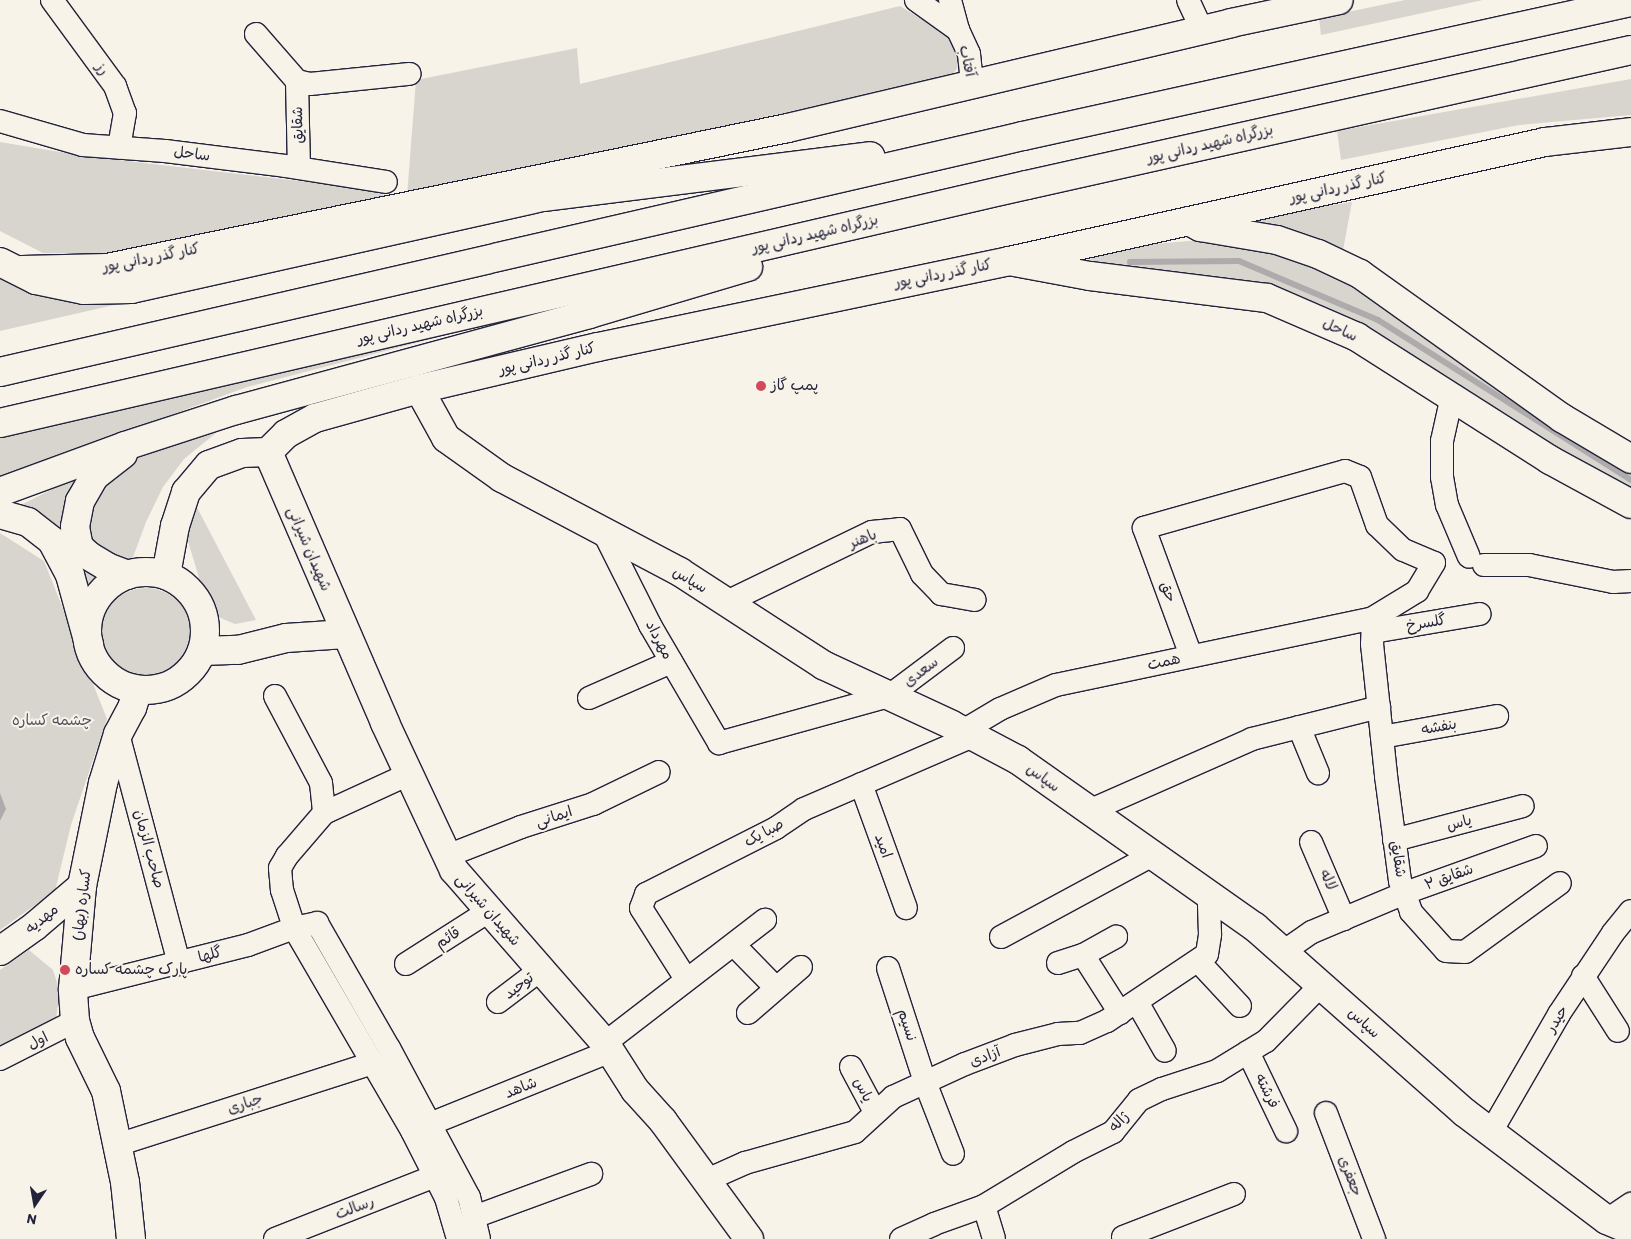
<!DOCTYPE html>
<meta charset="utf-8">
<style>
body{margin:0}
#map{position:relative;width:1631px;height:1239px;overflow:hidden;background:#f7f3e8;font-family:Itim,"Playpen Sans Arabic",sans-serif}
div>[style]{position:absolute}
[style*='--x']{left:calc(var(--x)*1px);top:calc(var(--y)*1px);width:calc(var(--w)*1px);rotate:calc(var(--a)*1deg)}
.green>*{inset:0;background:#d8d5cf}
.round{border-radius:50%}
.water>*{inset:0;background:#aeabad}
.stream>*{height:6px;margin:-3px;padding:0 3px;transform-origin:3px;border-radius:3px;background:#aeabad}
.roads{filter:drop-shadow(1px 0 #22223b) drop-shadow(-1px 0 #22223b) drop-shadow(0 1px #22223b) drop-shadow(0 -1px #22223b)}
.minor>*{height:22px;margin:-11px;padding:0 11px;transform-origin:11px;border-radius:11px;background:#f7f3e8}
.tertiary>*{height:28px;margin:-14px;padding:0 14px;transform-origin:14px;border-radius:14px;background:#f7f3e8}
.primary>*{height:28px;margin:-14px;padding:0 14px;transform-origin:14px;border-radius:14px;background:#f7f3e8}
.primary>.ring{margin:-14px;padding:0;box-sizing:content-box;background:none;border:28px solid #f7f3e8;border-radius:50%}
.trunk>*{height:28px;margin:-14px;padding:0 14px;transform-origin:14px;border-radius:14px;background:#f7f3e8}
.dots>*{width:14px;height:14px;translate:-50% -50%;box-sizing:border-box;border:2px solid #f7f3e8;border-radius:50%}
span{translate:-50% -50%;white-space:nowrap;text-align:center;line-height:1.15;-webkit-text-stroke:4px #f7f3e8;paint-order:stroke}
.street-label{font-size:15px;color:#22223b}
.poi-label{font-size:15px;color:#22223b}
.left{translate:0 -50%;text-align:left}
.park-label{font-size:15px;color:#504f60}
.north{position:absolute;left:10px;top:1179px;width:50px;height:50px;-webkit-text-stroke:4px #f7f3e8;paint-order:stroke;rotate:192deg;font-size:14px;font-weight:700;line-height:20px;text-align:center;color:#22223b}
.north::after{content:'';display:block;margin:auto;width:18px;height:22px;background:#22223b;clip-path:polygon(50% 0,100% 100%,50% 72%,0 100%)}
</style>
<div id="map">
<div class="green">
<i style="clip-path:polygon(1405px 0,1483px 0,1321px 35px,1319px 18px)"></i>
<i style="clip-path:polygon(900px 6px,952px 38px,961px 62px,952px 76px,407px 196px,416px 80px,577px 48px,580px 84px)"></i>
<i style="clip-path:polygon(1631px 79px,1631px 115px,1519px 125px,1341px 160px,1337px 131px)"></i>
<i style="clip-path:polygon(0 142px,84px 156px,360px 188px,397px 199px,174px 243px,106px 254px,43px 253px,0 231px)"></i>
<i style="clip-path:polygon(1352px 202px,1343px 250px,1293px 234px,1226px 221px)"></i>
<i style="clip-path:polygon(1213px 239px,1275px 245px,1347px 274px,1631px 466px,1631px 500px,1364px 333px,1087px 267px,1092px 256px,1142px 245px)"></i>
<i style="clip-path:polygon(0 278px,21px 288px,59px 298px,158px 295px,0 331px)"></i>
<i style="clip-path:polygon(581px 300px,247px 387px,0 478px,0 429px)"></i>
<i style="clip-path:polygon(216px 433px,184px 459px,163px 487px,146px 522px,132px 560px,121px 564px,109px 562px,82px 532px,91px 504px,110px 478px,136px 459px,177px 444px)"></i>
<i style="clip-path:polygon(100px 465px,70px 515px,112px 576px,97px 591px,85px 615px,17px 507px)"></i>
<i style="clip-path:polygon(191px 496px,256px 620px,235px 624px,218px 617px,206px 601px,188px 541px)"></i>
<i style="clip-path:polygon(0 533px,44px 561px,107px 719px,71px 825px,55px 891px,0 930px)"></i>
<i class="round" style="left:101px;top:588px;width:90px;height:90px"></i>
<i style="clip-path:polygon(29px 950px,53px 970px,60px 992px,56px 1018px,0 1046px,0 970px)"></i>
</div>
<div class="water">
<i style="clip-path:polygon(0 793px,6px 809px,0 821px)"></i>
</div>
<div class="stream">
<i style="--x:1130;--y:262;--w:109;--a:-0.5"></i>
<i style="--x:1239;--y:261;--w:151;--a:23"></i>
<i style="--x:1378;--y:320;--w:299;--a:32.3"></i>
</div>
<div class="roads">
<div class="minor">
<i style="--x:52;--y:0;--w:107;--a:53.8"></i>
<i style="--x:115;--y:86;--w:29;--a:70"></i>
<i style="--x:125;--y:113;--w:35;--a:100"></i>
<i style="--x:916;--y:0;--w:52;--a:35.5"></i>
<i style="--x:958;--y:30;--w:26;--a:65"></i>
<i style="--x:969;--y:54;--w:30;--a:84"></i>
<i style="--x:950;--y:0;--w:31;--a:75"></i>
<i style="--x:1188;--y:0;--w:33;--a:65"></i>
<i style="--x:256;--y:34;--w:62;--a:48.9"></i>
<i style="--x:297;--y:81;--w:13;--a:13"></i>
<i style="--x:310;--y:84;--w:100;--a:-5.8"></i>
<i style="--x:297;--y:81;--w:87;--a:88.7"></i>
<i style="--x:0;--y:121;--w:86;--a:16.1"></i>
<i style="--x:83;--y:145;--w:82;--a:4.2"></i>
<i style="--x:165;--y:151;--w:121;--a:7.1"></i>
<i style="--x:285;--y:166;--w:102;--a:9"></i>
<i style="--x:1452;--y:396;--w:46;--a:102.5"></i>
<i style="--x:1442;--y:441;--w:36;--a:90"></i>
<i style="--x:1442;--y:477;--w:28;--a:80"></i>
<i style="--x:1447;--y:505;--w:56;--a:67.1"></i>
<i style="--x:604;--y:533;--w:103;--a:63.4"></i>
<i style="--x:650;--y:625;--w:137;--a:59.7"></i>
<i style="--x:719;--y:743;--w:176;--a:-15.5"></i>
<i style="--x:889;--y:696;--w:80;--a:-36.9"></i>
<i style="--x:1484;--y:565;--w:45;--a:0"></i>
<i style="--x:1529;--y:565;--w:86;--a:11.4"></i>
<i style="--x:1613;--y:582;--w:18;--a:-3"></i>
<i style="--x:727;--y:602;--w:161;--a:-25.8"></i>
<i style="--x:872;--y:532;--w:28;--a:-6"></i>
<i style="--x:900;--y:529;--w:50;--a:63.9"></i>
<i style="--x:922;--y:574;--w:28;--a:46"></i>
<i style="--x:941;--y:594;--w:34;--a:10"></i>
<i style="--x:1373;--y:618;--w:26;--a:92"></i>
<i style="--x:1372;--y:644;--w:133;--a:83.9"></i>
<i style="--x:1386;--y:776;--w:106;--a:82.4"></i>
<i style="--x:1400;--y:881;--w:33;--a:70"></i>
<i style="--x:1411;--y:912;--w:52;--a:48.1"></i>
<i style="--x:1446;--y:951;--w:19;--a:3"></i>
<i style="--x:1465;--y:952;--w:117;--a:-36"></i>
<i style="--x:1373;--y:632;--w:108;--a:-9.6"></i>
<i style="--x:275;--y:696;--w:98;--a:62.1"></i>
<i style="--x:321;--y:783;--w:30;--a:84"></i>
<i style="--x:589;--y:698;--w:90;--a:-23.7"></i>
<i style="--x:1299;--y:727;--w:50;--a:67.6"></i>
<i style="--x:963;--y:731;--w:43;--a:-30.7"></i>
<i style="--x:1000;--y:709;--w:61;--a:-23.2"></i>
<i style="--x:1056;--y:685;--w:324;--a:-11.9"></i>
<i style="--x:1373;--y:618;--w:52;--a:-31.5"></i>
<i style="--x:1417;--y:591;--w:33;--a:-59"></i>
<i style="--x:1434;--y:563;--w:34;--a:-157"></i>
<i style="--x:1403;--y:550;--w:36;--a:-136"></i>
<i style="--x:1377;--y:525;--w:51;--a:-109.5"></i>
<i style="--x:1360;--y:477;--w:16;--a:-158"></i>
<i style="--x:1345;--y:471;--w:209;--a:164.2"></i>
<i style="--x:1144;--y:528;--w:136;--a:69.8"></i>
<i style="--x:118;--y:734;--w:238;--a:75.1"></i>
<i style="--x:1382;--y:737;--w:117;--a:-10.3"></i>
<i style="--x:409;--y:774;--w:94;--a:155.4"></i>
<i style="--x:324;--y:813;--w:57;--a:130.7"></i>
<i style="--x:287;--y:856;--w:14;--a:120"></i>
<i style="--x:280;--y:868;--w:22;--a:85"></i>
<i style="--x:282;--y:890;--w:40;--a:72"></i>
<i style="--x:294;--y:928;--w:235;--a:59.8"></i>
<i style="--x:412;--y:1131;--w:75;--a:63.1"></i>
<i style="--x:446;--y:1198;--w:43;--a:73.7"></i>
<i style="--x:861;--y:784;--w:132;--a:70.1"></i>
<i style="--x:1089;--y:811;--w:178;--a:-23.8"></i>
<i style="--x:1252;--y:739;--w:131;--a:-14.1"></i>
<i style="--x:1394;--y:840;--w:133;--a:-14.8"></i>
<i style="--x:1311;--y:842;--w:84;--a:66.8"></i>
<i style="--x:447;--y:856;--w:79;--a:-21.4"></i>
<i style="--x:521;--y:827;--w:76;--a:-17.7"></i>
<i style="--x:593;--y:804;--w:73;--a:-25.9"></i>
<i style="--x:1001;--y:937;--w:170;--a:-28.4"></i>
<i style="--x:734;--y:945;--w:60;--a:45.7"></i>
<i style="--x:1283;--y:952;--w:35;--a:-35"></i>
<i style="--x:1312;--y:932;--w:101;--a:-22.8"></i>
<i style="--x:1405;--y:893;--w:139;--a:-19.7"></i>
<i style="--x:1083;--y:955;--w:69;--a:57.5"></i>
<i style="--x:1199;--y:962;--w:60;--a:47"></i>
<i style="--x:1058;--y:963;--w:26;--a:-18"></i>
<i style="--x:1083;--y:955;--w:38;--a:-29"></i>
<i style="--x:406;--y:964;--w:98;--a:-32.6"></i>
<i style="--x:888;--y:968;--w:120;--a:72"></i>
<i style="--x:925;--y:1082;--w:77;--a:68.7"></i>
<i style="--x:1583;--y:976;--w:65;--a:57.5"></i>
<i style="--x:686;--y:979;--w:84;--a:-122.4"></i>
<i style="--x:641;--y:908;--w:15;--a:-70"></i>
<i style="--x:646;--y:894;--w:146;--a:-26.9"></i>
<i style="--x:776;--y:828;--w:34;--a:-34"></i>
<i style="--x:804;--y:809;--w:184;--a:-23.4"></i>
<i style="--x:73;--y:989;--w:180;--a:-14.1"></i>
<i style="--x:248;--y:945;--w:49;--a:-20.3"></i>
<i style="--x:294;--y:928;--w:24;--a:-12"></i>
<i style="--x:317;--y:923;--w:144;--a:60.1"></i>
<i style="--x:389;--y:1048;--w:169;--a:61.8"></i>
<i style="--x:469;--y:1197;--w:43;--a:76.6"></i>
<i style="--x:498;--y:1002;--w:53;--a:-37.3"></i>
<i style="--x:1137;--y:1002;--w:56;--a:60.3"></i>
<i style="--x:748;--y:1013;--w:70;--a:-41"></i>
<i style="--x:605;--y:1043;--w:202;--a:-37.6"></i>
<i style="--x:1248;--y:1052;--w:88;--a:64.3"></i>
<i style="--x:0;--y:1059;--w:84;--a:-26.9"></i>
<i style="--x:851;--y:1067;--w:51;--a:61.9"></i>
<i style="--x:1326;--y:1113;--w:135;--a:69.1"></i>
<i style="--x:430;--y:1124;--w:195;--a:-22"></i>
<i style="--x:1491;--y:1132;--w:136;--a:-60"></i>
<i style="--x:1559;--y:1014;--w:97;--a:-56.3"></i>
<i style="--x:1613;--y:933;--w:28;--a:-51"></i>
<i style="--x:117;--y:1145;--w:269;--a:-17.8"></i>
<i style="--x:707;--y:1180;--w:42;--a:-24.1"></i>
<i style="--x:745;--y:1163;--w:114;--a:-15.7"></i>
<i style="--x:855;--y:1132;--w:52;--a:-42.6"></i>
<i style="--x:893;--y:1097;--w:79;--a:-24.6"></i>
<i style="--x:965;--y:1064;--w:53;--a:-20.8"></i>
<i style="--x:1015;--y:1045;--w:44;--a:-14.3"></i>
<i style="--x:1058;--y:1034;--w:22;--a:-3"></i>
<i style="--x:1080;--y:1033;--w:30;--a:-24"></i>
<i style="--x:1107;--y:1021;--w:120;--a:-33.8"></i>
<i style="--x:1207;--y:954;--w:20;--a:-81"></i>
<i style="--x:1210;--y:934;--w:38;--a:-92"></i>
<i style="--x:984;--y:1206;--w:34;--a:73"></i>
<i style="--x:474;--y:1217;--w:125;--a:-20.2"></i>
<i style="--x:1607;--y:1220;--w:29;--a:-34"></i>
<i style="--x:1123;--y:1237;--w:119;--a:-21.2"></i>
<i style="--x:275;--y:1239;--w:172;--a:-21.5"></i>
<i style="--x:901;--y:1239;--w:36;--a:-24"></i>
<i style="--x:934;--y:1224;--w:53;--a:-19.8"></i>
<i style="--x:984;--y:1206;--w:104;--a:-31.2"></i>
<i style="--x:1073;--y:1152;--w:45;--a:-26.6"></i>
<i style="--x:1113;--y:1132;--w:41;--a:-50.9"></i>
<i style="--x:1139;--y:1100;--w:25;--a:-26"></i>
<i style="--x:1162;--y:1089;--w:58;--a:-18.1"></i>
<i style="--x:1217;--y:1071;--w:57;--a:-31.5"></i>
<i style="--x:1266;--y:1041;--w:78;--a:-45.5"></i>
</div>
<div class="tertiary">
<i style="--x:1189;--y:221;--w:13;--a:29"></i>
<i style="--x:1200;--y:227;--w:78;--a:9.6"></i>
<i style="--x:1277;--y:240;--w:43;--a:18.9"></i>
<i style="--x:1318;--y:254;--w:47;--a:25.5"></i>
<i style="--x:1360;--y:274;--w:248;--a:35.5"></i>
<i style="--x:1562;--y:418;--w:80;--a:30.7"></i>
<i style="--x:1009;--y:261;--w:82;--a:10.5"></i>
<i style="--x:1090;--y:276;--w:178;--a:7.1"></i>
<i style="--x:1267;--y:298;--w:98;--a:23.4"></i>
<i style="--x:1357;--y:337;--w:229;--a:32.5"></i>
<i style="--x:1550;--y:460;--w:92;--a:28.5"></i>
<i style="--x:419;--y:389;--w:56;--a:61.1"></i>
<i style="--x:446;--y:438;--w:69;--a:35.5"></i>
<i style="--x:502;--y:478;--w:201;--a:27.8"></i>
<i style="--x:680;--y:572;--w:171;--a:33"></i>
<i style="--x:823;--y:665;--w:142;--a:24.9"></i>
<i style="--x:952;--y:725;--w:75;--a:27.9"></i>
<i style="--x:1018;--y:760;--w:290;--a:35.2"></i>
<i style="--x:1255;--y:927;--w:279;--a:41.5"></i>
<i style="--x:1464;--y:1112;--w:179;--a:37.1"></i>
<i style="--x:1607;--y:1220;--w:26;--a:23"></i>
<i style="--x:268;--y:452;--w:295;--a:66.6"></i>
<i style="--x:385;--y:723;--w:162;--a:64.9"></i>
<i style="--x:454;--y:870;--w:230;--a:48.9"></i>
<i style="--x:605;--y:1043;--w:56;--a:57.4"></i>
<i style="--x:635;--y:1090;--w:42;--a:47.9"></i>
<i style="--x:663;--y:1121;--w:146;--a:53.9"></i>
<i style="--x:202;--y:651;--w:36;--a:-2"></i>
<i style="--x:238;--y:650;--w:49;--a:-14"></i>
<i style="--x:286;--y:638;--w:60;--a:-3.8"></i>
<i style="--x:0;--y:951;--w:43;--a:-35.5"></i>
<i style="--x:35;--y:926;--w:62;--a:-40.4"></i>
<i style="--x:131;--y:1239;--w:57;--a:-96"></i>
<i style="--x:125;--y:1182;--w:93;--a:-101.8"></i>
<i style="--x:106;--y:1091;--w:59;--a:-116.1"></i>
<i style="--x:80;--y:1038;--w:18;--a:-106"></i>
<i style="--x:75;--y:1021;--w:32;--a:-94"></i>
<i style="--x:73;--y:989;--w:103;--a:-85"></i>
<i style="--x:82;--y:886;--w:105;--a:-78.5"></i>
<i style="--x:103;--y:783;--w:51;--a:-73"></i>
<i style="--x:118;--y:734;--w:30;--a:-62"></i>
<i style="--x:132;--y:708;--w:19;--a:-72"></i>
</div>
<div class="primary">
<i style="--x:22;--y:270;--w:85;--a:-1.3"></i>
<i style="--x:107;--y:268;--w:695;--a:-11.62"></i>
<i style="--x:788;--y:128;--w:455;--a:-13.3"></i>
<i style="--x:1231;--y:23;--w:110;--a:-12"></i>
<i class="ring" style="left:87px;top:572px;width:90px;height:90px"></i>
<i style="--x:166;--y:575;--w:50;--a:-79.6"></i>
<i style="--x:175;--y:526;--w:36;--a:-72"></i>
<i style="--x:186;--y:492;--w:35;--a:-50"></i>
<i style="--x:209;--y:465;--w:35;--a:-20"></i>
<i style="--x:242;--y:453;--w:26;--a:-2"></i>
<i style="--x:268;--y:452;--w:25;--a:-45"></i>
<i style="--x:286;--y:434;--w:33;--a:-29"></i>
<i style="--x:315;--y:418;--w:108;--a:-15.6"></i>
<i style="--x:419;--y:389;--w:184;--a:-13.2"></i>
<i style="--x:598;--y:347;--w:420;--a:-11.8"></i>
<i style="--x:1009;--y:261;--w:549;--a:-12.52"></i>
<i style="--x:1545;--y:142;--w:87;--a:-6.6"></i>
</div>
<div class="trunk">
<i style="--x:0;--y:262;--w:40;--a:26.6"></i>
<i style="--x:36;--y:280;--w:49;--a:11.8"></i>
<i style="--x:84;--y:290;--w:47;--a:-1.2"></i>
<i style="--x:131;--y:289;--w:422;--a:-12.6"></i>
<i style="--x:543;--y:197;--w:330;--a:-7.1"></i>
<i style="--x:0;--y:372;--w:1050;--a:-12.99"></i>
<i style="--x:1023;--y:136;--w:623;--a:-12.43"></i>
<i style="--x:0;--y:423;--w:1054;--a:-13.05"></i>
<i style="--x:1027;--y:185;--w:619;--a:-12.6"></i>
<i style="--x:123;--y:454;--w:37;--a:142"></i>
<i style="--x:94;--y:477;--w:28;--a:120"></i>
<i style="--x:80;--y:501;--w:26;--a:101"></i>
<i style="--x:75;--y:527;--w:20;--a:79"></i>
<i style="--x:79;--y:547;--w:13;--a:42"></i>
<i style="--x:89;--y:556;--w:21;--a:31"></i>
<i style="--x:107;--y:567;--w:22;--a:21"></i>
<i style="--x:0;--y:492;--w:133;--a:-20.2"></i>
<i style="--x:125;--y:446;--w:117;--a:-18"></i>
<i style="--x:236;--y:410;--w:366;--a:-15.2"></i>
<i style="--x:589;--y:314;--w:166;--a:-16.5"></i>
<i style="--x:0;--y:514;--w:29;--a:16"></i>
<i style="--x:28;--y:522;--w:31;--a:38"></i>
<i style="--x:52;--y:541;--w:38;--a:62"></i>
<i style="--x:70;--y:575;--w:72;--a:74.6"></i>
</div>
</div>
<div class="dots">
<i style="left:761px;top:386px;background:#d1495b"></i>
<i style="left:65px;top:970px;background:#d1495b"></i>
</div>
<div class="street-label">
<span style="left:967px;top:61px;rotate:78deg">آفتاب</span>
<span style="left:102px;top:69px;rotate:54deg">رز</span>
<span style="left:298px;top:125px;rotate:-91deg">شقایق</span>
<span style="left:1210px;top:144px;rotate:-13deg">بزرگراه شهید ردانی پور</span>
<span style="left:192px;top:154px;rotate:7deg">ساحل</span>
<span style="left:1338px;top:188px;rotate:-12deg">کنار گذر ردانی پور</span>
<span style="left:815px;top:234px;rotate:-13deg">بزرگراه شهید ردانی پور</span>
<span style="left:151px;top:258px;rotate:-11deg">کنار گذر ردانی پور</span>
<span style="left:943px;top:274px;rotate:-11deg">کنار گذر ردانی پور</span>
<span style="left:420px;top:325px;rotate:-13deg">بزرگراه شهید ردانی پور</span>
<span style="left:1340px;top:330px;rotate:24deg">ساحل</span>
<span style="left:547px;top:359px;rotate:-13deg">کنار گذر ردانی پور</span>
<span style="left:863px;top:539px;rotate:-21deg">باهنر</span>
<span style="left:309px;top:549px;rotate:67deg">شهیدان شیرانی</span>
<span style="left:690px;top:580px;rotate:31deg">سپاس</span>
<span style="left:1168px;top:592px;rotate:70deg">حق</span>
<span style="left:1426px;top:623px;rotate:-9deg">گلسرخ</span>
<span style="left:659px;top:640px;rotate:62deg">مهرداد</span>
<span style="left:1164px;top:662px;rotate:-12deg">همت</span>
<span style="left:921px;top:672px;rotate:-37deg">سعدی</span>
<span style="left:1439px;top:727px;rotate:-10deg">بنفشه</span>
<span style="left:1043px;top:778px;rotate:36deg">سپاس</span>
<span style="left:554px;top:817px;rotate:-18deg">ایمانی</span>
<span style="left:1459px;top:823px;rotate:-15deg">یاس</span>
<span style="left:764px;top:833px;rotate:-29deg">صبا یک</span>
<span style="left:883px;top:846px;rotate:70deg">امید</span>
<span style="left:149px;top:849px;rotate:75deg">صاحب الزمان</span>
<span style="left:1398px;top:859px;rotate:81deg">شقایق</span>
<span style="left:1449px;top:877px;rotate:-20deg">شقایق ۲</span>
<span style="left:1328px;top:880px;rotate:67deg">لاله</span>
<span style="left:82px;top:905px;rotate:-83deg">کساره (بهار)</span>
<span style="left:488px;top:910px;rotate:49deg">شهیدان شیرانی</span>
<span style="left:42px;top:919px;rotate:-39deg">مهدیه</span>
<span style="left:448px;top:938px;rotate:-32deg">قائم</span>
<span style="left:210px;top:955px;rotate:-15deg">گلها</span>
<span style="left:519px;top:986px;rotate:-38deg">توحید</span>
<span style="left:1557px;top:1019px;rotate:-58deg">حیدر</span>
<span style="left:1364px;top:1023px;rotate:42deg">سپاس</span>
<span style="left:907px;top:1025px;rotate:72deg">نسیم</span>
<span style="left:38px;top:1041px;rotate:-27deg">اول</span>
<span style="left:985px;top:1057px;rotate:-21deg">آزادی</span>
<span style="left:521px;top:1088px;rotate:-22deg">شاهد</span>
<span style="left:863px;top:1090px;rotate:62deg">یاس</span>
<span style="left:1267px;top:1091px;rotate:64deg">فرشته</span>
<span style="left:245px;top:1104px;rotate:-18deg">جباری</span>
<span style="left:1119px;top:1122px;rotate:-47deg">ژاله</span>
<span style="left:1350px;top:1176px;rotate:69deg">جعفری</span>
<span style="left:355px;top:1208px;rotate:-21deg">رسالت</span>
</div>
<div class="poi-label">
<span class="left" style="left:771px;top:386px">پمپ گاز</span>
<span class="left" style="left:75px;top:970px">پارک چشمه کساره</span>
</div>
<div class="park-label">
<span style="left:52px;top:721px">چشمه کساره</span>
</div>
<div class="north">N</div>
</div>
